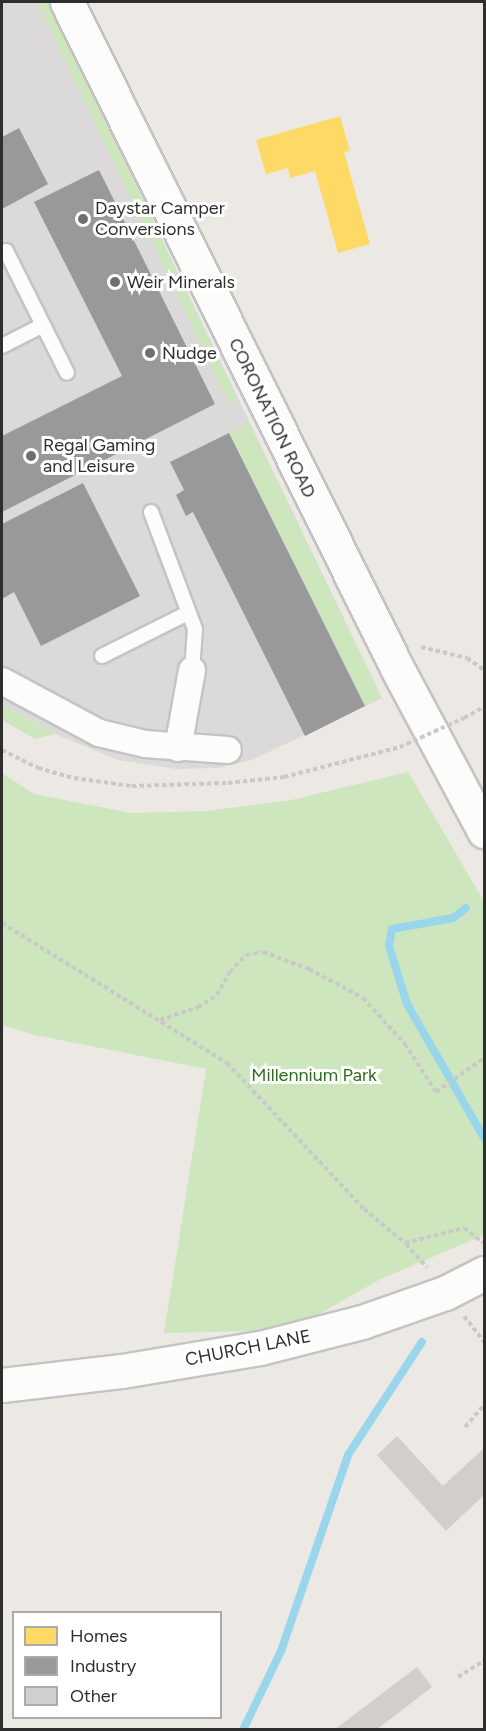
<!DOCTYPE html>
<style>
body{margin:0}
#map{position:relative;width:486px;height:1731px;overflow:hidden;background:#ece8e4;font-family:Figtree,sans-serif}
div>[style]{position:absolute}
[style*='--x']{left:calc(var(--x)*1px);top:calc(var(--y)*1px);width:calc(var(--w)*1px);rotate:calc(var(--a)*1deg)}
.industrial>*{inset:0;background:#dcd9db}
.green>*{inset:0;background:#cee6be}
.homes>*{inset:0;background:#ffd966}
.industry>*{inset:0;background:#999}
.stream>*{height:8px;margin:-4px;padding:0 4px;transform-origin:4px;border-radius:4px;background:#99d6ec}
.building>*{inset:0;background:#d1cecb}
.path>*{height:4px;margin-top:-2px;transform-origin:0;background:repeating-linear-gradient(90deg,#c9c9c8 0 4.5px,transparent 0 7.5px)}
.roads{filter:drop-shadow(2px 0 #c5c4c5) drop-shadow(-2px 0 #c5c4c5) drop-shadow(0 2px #c5c4c5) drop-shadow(0 -2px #c5c4c5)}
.lane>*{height:14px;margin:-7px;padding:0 7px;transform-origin:7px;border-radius:7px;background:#fcfcfb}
.street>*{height:26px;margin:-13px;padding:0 13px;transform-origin:13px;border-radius:13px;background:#fcfcfb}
.secondary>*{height:33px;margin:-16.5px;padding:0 16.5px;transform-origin:16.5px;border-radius:16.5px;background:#fcfcfb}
.path-bridge>*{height:4px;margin-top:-2px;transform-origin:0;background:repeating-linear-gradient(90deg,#c9c9c8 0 4.5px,transparent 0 7.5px)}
.dots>*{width:16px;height:16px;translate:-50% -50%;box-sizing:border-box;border:3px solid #fff;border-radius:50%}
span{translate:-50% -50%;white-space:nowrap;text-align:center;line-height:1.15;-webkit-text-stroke:6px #fff;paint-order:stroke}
.poi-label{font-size:18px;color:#2e2e2e}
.left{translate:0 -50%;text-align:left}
.street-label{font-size:18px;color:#2e2e2e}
.park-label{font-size:18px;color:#2c6e1b}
.frame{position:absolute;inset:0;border:3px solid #2e2e2e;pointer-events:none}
.legend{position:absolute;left:12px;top:1611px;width:210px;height:108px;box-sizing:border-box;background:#fff;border:2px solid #ababab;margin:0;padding:8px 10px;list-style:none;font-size:18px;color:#2e2e2e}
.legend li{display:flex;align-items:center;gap:12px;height:30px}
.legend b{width:30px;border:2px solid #ababab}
</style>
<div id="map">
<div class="industrial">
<i style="clip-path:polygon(2px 2px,48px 2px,382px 698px,252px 760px,219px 768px,176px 769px,118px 760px,55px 734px,2px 704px)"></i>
</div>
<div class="green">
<i style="clip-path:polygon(37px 2px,48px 2px,123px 157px,237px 399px,229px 404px)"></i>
<i style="clip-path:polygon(249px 423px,382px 698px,365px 706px,229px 433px)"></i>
<i style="clip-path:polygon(2px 704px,55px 734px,35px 739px,2px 720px)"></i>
<i style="clip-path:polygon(408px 772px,484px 901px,484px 1235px,379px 1280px,314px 1317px,257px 1331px,164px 1333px,206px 1069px,35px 1035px,2px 1025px,2px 773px,34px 794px,131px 813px,207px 811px,291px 800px)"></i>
</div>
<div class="homes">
<i style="clip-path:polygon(340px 116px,350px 151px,344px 152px,370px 244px,338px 253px,315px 171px,290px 178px,288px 168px,266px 174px,256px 140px)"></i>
</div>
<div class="industry">
<i style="clip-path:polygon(19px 128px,48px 184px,2px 209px,2px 137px)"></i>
<i style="clip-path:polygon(99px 170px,215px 404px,2px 512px,2px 436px,122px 376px,34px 202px)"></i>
<i style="clip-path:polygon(229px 433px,365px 706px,305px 736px,193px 512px,186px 516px,176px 495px,184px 490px,170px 462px)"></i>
<i style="clip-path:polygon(83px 483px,140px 596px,41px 646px,14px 592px,2px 599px,2px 524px)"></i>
</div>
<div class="stream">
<i style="--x:466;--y:908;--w:16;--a:142"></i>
<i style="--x:453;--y:918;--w:62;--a:169.8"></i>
<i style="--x:392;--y:929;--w:17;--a:100"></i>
<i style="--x:389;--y:946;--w:61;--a:72.8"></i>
<i style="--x:407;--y:1004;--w:155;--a:60.1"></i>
<i style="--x:243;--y:1730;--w:88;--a:-64.3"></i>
<i style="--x:281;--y:1651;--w:207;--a:-71.1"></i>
<i style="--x:348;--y:1455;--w:135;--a:-56.8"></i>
</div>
<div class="building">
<i style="clip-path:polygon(397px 1436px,443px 1486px,484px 1448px,484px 1495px,446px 1531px,377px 1455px)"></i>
<i style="clip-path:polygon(417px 1667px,432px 1687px,376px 1730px,334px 1730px)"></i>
</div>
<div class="path">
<i style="--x:421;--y:647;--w:47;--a:13.4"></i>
<i style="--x:467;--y:658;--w:21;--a:35"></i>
<i style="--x:464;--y:718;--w:23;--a:-29"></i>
<i style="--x:2;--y:750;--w:40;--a:26.6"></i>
<i style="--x:38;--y:768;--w:37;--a:16"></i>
<i style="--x:74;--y:778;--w:59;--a:7.9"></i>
<i style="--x:132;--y:786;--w:96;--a:-1.8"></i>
<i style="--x:228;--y:783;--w:56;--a:-6.1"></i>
<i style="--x:284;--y:777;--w:120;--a:-14.5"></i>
<i style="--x:2;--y:923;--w:265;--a:31.9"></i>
<i style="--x:227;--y:1063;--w:200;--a:46.8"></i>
<i style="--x:364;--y:1209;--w:53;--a:39.7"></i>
<i style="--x:405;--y:1243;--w:61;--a:-14.3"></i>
<i style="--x:464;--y:1228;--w:24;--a:38"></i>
<i style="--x:160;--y:1020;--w:40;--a:-18.9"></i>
<i style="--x:198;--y:1007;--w:22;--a:-32"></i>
<i style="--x:217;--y:995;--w:26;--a:-61"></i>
<i style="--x:230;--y:972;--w:23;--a:-47"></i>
<i style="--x:246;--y:955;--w:17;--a:-10"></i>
<i style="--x:263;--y:952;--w:49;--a:20.3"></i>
<i style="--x:309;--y:969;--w:61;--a:28.2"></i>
<i style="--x:363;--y:998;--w:62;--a:47.6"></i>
<i style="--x:405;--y:1044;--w:57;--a:57.1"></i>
<i style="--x:436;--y:1092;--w:59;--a:-35.3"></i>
<i style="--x:406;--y:1244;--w:31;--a:48"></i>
<i style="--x:464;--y:1316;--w:33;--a:52"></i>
<i style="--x:465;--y:1427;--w:29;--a:-49"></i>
<i style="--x:458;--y:1677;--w:31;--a:-32"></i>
</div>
<div class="roads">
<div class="lane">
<i style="--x:6;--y:251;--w:136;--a:63.4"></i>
<i style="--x:2;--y:346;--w:44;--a:-27.1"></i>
<i style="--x:151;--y:512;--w:125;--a:69.4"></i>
<i style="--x:195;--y:629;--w:41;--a:94.2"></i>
<i style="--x:102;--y:656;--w:96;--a:-26.6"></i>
</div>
<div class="street">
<i style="--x:2;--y:681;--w:110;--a:28.2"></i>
<i style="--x:99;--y:733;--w:47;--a:13.4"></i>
<i style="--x:145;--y:744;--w:83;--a:4.1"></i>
<i style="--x:178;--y:748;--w:79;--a:-79.8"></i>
</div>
<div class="secondary">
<i style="--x:67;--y:2;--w:743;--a:63.64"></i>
<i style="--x:397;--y:668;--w:185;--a:61.9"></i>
<i style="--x:2;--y:1385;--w:121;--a:-6.7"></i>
<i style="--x:122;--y:1371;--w:140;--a:-9.5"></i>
<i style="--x:260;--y:1348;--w:105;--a:-14.3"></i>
<i style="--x:362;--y:1322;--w:88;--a:-19.3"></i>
<i style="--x:445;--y:1293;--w:44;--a:-27.1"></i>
</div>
</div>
<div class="path-bridge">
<i style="--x:400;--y:747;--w:70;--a:-24.4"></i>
</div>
<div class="dots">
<i style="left:83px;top:219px;background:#706f6e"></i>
<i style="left:115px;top:282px;background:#706f6e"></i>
<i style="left:150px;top:353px;background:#706f6e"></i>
<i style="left:31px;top:456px;background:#706f6e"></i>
</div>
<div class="poi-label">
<span class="left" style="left:95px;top:219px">Daystar Camper<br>Conversions</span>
<span class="left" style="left:127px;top:282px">Weir Minerals</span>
<span class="left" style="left:162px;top:353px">Nudge</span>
<span class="left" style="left:43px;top:456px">Regal Gaming<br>and Leisure</span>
</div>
<div class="street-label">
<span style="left:272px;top:418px;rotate:64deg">CORONATION ROAD</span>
<span style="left:248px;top:1348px;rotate:-11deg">CHURCH LANE</span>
</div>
<div class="park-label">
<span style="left:314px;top:1075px">Millennium Park</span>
</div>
<div class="frame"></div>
<ul class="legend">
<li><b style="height:16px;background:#ffd966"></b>Homes</li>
<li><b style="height:16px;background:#999"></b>Industry</li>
<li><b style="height:16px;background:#d1cecb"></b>Other</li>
</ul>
</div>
